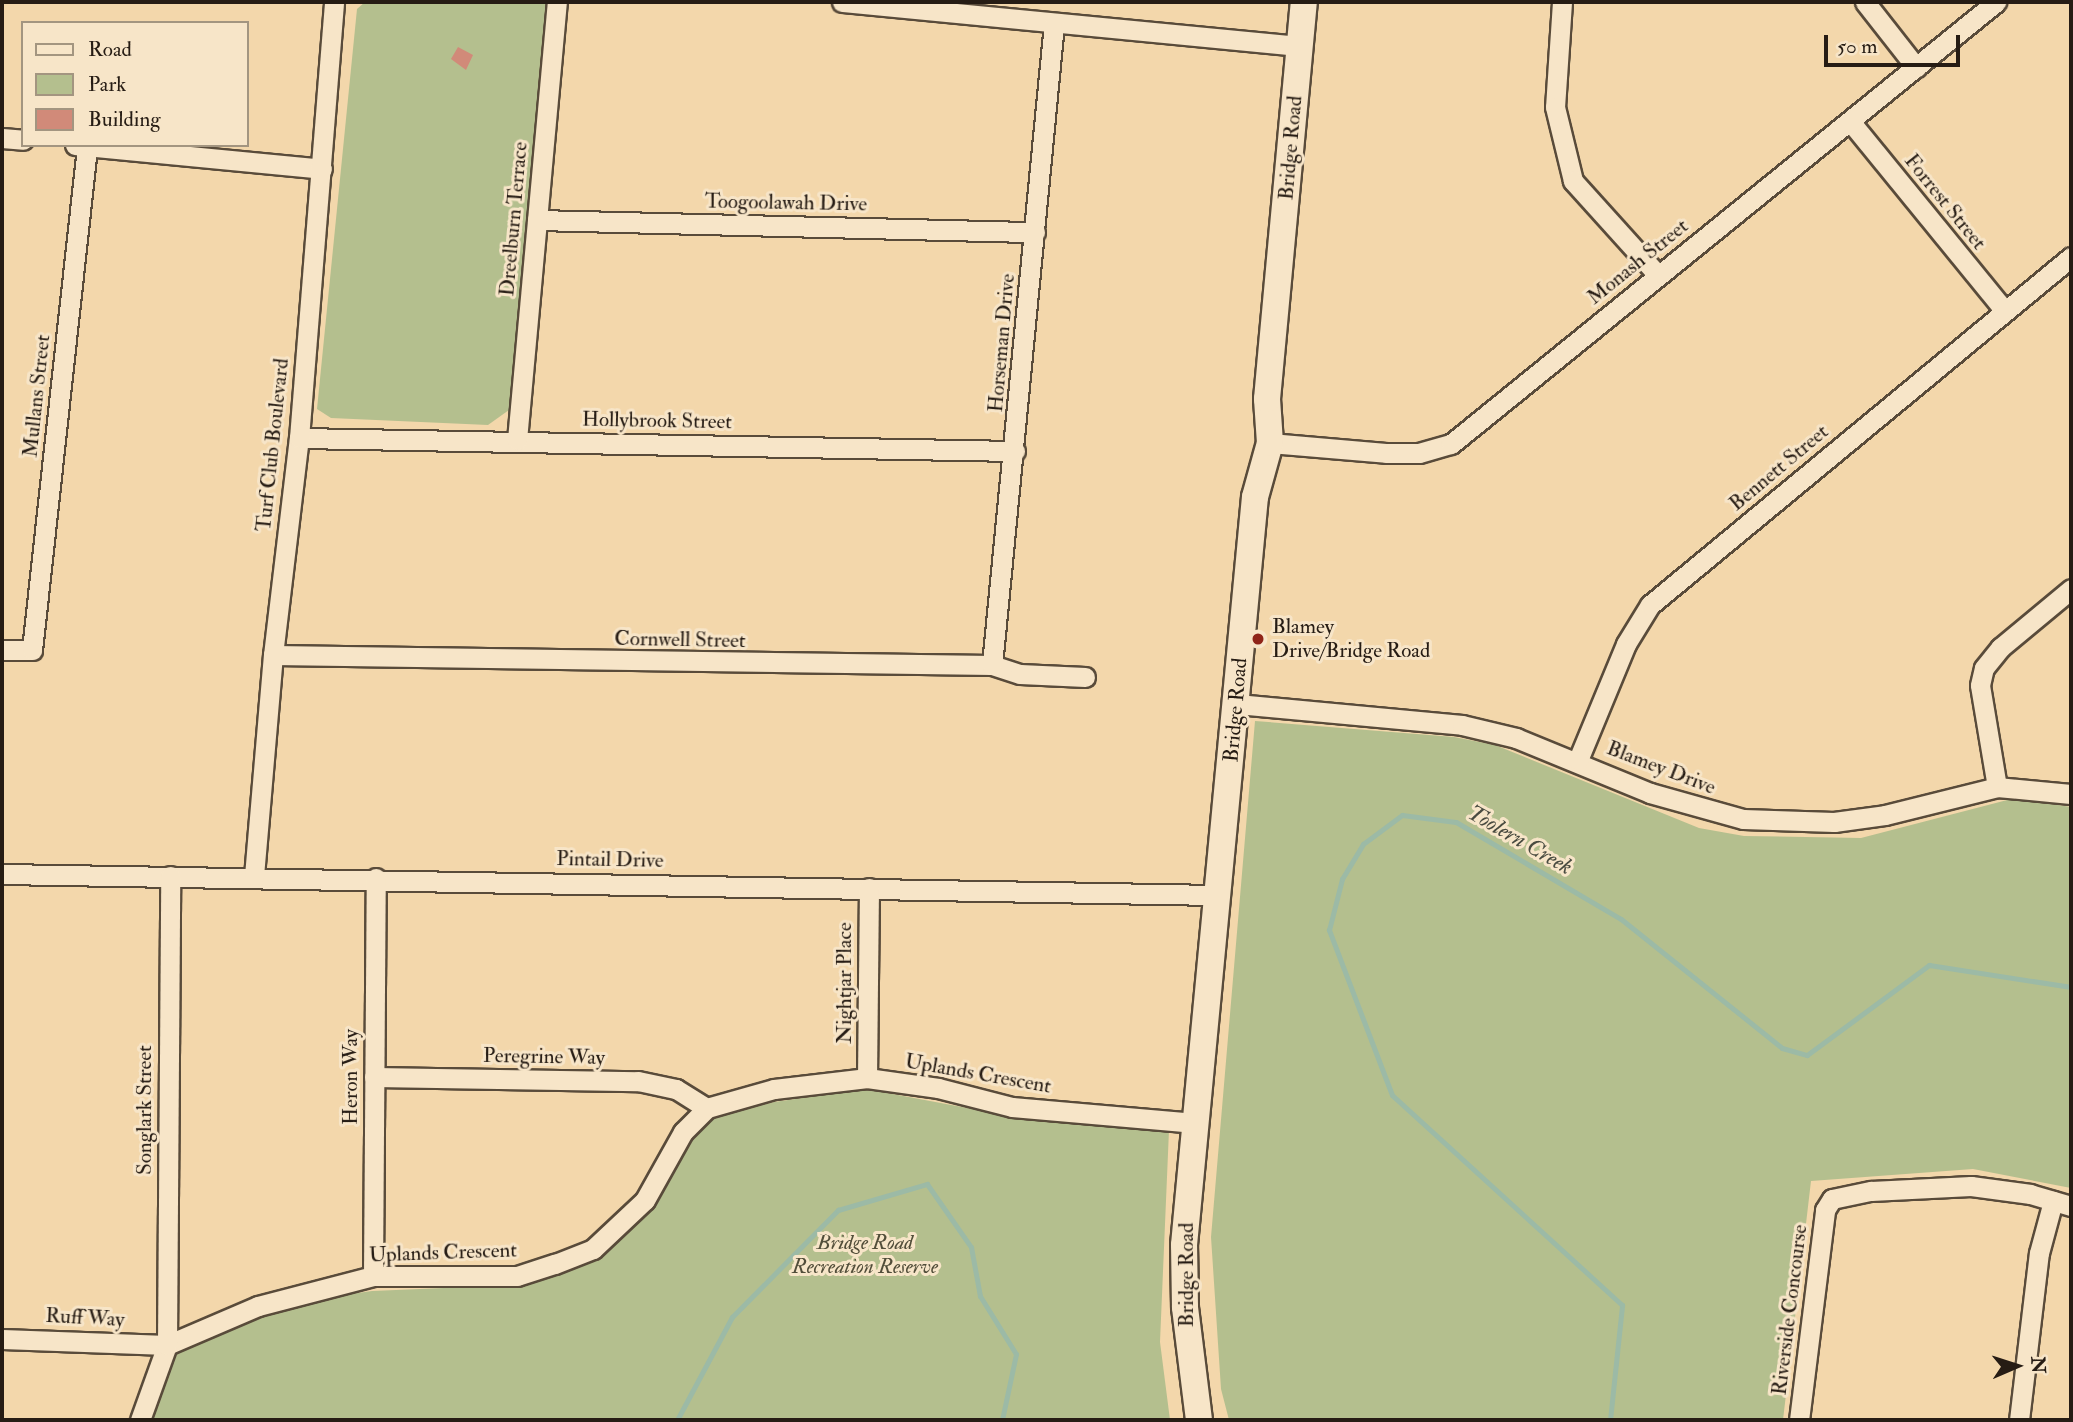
<!DOCTYPE html>
<style>
body{margin:0}
#map{position:relative;width:2073px;height:1422px;overflow:hidden;background:#f3d7ab;font-family:"IM FELL Double Pica",serif}
div>[style]{position:absolute}
[style*='--x']{left:calc(var(--x)*1px);top:calc(var(--y)*1px);width:calc(var(--w)*1px);rotate:calc(var(--a)*1deg)}
.green>*{inset:0;background:#b4bf8e}
.stream>*{height:5px;margin:-2.5px;padding:0 2.5px;transform-origin:2.5px;border-radius:2.5px;background:#9cbaa6}
.building>*{inset:0;background:#d18a79}
.roads{filter:drop-shadow(2px 0 #594b3a) drop-shadow(-2px 0 #594b3a) drop-shadow(0 2px #594b3a) drop-shadow(0 -2px #594b3a)}
.street>*{height:19px;margin:-9.5px;padding:0 9.5px;transform-origin:9.5px;border-radius:9.5px;background:#f7e5c8}
.secondary>*{height:26px;margin:-13px;padding:0 13px;transform-origin:13px;border-radius:13px;background:#f7e5c8}
.dots>*{width:19px;height:19px;translate:-50% -50%;box-sizing:border-box;border:4px solid #f7e5c8;border-radius:50%}
span{translate:-50% -50%;white-space:nowrap;text-align:center;line-height:1.15;-webkit-text-stroke:6px #f7e5c8;paint-order:stroke}
.street-label{font-size:21px;color:#261c14}
.poi-label{font-size:21px;color:#261c14}
.left{translate:0 -50%;text-align:left}
.park-label{font-size:21px;color:#514d39;font-style:italic}
.water-label{font-size:23px;color:#494b40;font-style:italic}
.frame{position:absolute;inset:0;border:4px solid #261c14;pointer-events:none}
.legend{position:absolute;left:21px;top:21px;width:228px;height:126px;box-sizing:border-box;background:#f7e5c8;border:2px solid #a39580;margin:0;padding:9px 12px;list-style:none;font-size:21px;color:#261c14}
.legend li{display:flex;align-items:center;gap:14px;height:35px}
.legend b{width:35px;border:2px solid #a39580}
.north{position:absolute;left:1982px;top:1331px;width:70px;height:70px;-webkit-text-stroke:5px #f7e5c8;paint-order:stroke;rotate:87deg;font-size:19px;font-weight:700;line-height:28px;text-align:center;color:#261c14}
.north::after{content:'';display:block;margin:auto;width:24px;height:32px;background:#261c14;clip-path:polygon(50% 0,100% 100%,50% 72%,0 100%)}
.scale{position:absolute;left:1824px;top:35px;width:136px;height:32px;box-sizing:border-box;border:4px solid #261c14;border-top:0;padding-left:9px;font-size:21px;line-height:24px;white-space:nowrap;color:#261c14;-webkit-text-stroke:5px #f7e5c8;paint-order:stroke}
</style>
<div id="map">
<div class="green">
<i style="clip-path:polygon(365px 2px,548px 3px,509px 410px,488px 425px,331px 418px,317px 409px,357px 9px)"></i>
<i style="clip-path:polygon(1255px 721px,1454px 737px,1495px 745px,1699px 828px,1744px 836px,1861px 838px,2015px 798px,2071px 807px,2071px 1188px,1973px 1169px,1811px 1181px,1783px 1420px,1229px 1420px,1221px 1389px,1211px 1237px)"></i>
<i style="clip-path:polygon(866px 1089px,1010px 1116px,1169px 1130px,1160px 1342px,1170px 1420px,151px 1420px,173px 1353px,261px 1315px,322px 1298px,372px 1291px,516px 1285px,562px 1272px,601px 1256px,655px 1204px,694px 1135px,711px 1118px,774px 1102px)"></i>
</div>
<div class="stream">
<i style="--x:677;--y:1420;--w:117;--a:-61.9"></i>
<i style="--x:732;--y:1317;--w:151;--a:-45.3"></i>
<i style="--x:838;--y:1210;--w:93;--a:-16.3"></i>
<i style="--x:927;--y:1184;--w:77;--a:55.1"></i>
<i style="--x:971;--y:1247;--w:50;--a:79.6"></i>
<i style="--x:980;--y:1296;--w:68;--a:58.2"></i>
<i style="--x:1016;--y:1354;--w:67;--a:102"></i>
<i style="--x:1610;--y:1420;--w:116;--a:-84"></i>
<i style="--x:1622;--y:1305;--w:311;--a:-137.6"></i>
<i style="--x:1392;--y:1095;--w:177;--a:-110.9"></i>
<i style="--x:1329;--y:930;--w:53;--a:-75.7"></i>
<i style="--x:1342;--y:879;--w:41;--a:-59"></i>
<i style="--x:1363;--y:844;--w:49;--a:-36.6"></i>
<i style="--x:1402;--y:815;--w:54;--a:7.4"></i>
<i style="--x:1456;--y:822;--w:191;--a:30.5"></i>
<i style="--x:1621;--y:919;--w:206;--a:38.7"></i>
<i style="--x:1782;--y:1048;--w:26;--a:16"></i>
<i style="--x:1807;--y:1055;--w:152;--a:-36.4"></i>
<i style="--x:1929;--y:965;--w:144;--a:8.8"></i>
</div>
<div class="building">
<i style="clip-path:polygon(458px 47px,473px 55px,466px 70px,451px 59px)"></i>
</div>
<div class="roads">
<div class="street">
<i style="--x:842;--y:2;--w:460;--a:5.5"></i>
<i style="--x:1562;--y:2;--w:105;--a:93.8"></i>
<i style="--x:1555;--y:107;--w:76;--a:76.3"></i>
<i style="--x:1573;--y:181;--w:127;--a:47.9"></i>
<i style="--x:1865;--y:2;--w:83;--a:51.9"></i>
<i style="--x:1850;--y:121;--w:245;--a:50.8"></i>
<i style="--x:2;--y:138;--w:21;--a:5"></i>
<i style="--x:75;--y:145;--w:248;--a:5.5"></i>
<i style="--x:537;--y:220;--w:498;--a:1.4"></i>
<i style="--x:299;--y:438;--w:716;--a:1.04"></i>
<i style="--x:517;--y:440;--w:440;--a:-84.8"></i>
<i style="--x:1270;--y:443;--w:116;--a:4.9"></i>
<i style="--x:1386;--y:453;--w:33;--a:0"></i>
<i style="--x:1419;--y:453;--w:33;--a:-16"></i>
<i style="--x:1451;--y:444;--w:702;--a:-39.04"></i>
<i style="--x:2;--y:650;--w:30;--a:0"></i>
<i style="--x:32;--y:650;--w:506;--a:-83.76"></i>
<i style="--x:273;--y:655;--w:719;--a:0.8"></i>
<i style="--x:992;--y:665;--w:29;--a:18"></i>
<i style="--x:1020;--y:674;--w:65;--a:2.6"></i>
<i style="--x:992;--y:665;--w:645;--a:-84.48"></i>
<i style="--x:1237;--y:704;--w:226;--a:5.3"></i>
<i style="--x:1462;--y:725;--w:56;--a:13.5"></i>
<i style="--x:1516;--y:738;--w:145;--a:22.3"></i>
<i style="--x:1650;--y:793;--w:97;--a:15.6"></i>
<i style="--x:1743;--y:819;--w:91;--a:1.9"></i>
<i style="--x:1834;--y:822;--w:51;--a:-7.8"></i>
<i style="--x:1885;--y:815;--w:115;--a:-14"></i>
<i style="--x:1997;--y:787;--w:74;--a:5.4"></i>
<i style="--x:1578;--y:760;--w:126;--a:-67.5"></i>
<i style="--x:1626;--y:644;--w:46;--a:-58.4"></i>
<i style="--x:1650;--y:605;--w:546;--a:-39.58"></i>
<i style="--x:1997;--y:787;--w:103;--a:-99.5"></i>
<i style="--x:1980;--y:685;--w:17;--a:-77"></i>
<i style="--x:1984;--y:668;--w:26;--a:-51"></i>
<i style="--x:2000;--y:648;--w:92;--a:-39.7"></i>
<i style="--x:2;--y:874;--w:1216;--a:0.99"></i>
<i style="--x:254;--y:876;--w:222;--a:-85.1"></i>
<i style="--x:273;--y:655;--w:219;--a:-83.2"></i>
<i style="--x:299;--y:438;--w:437;--a:-85.4"></i>
<i style="--x:374;--y:1077;--w:264;--a:0.9"></i>
<i style="--x:638;--y:1081;--w:39;--a:12"></i>
<i style="--x:676;--y:1089;--w:36;--a:32"></i>
<i style="--x:867;--y:1078;--w:190;--a:-89.4"></i>
<i style="--x:373;--y:1276;--w:398;--a:-89.6"></i>
<i style="--x:2;--y:1339;--w:165;--a:2.1"></i>
<i style="--x:167;--y:1345;--w:99;--a:-23.2"></i>
<i style="--x:258;--y:1306;--w:119;--a:-14.6"></i>
<i style="--x:373;--y:1276;--w:144;--a:0"></i>
<i style="--x:517;--y:1276;--w:40;--a:-18"></i>
<i style="--x:555;--y:1264;--w:41;--a:-21.5"></i>
<i style="--x:593;--y:1249;--w:71;--a:-43.3"></i>
<i style="--x:645;--y:1200;--w:78;--a:-60.8"></i>
<i style="--x:683;--y:1132;--w:34;--a:-45"></i>
<i style="--x:707;--y:1108;--w:70;--a:-15.8"></i>
<i style="--x:774;--y:1089;--w:94;--a:-6.7"></i>
<i style="--x:867;--y:1078;--w:72;--a:8"></i>
<i style="--x:938;--y:1088;--w:76;--a:14.4"></i>
<i style="--x:1012;--y:1107;--w:184;--a:5"></i>
<i style="--x:140;--y:1420;--w:80;--a:-70.2"></i>
<i style="--x:167;--y:1345;--w:469;--a:-89.6"></i>
<i style="--x:1799;--y:1420;--w:212;--a:-82.9"></i>
<i style="--x:1825;--y:1210;--w:13;--a:-58"></i>
<i style="--x:1832;--y:1199;--w:40;--a:-12"></i>
<i style="--x:1871;--y:1191;--w:100;--a:-2.9"></i>
<i style="--x:1971;--y:1186;--w:60;--a:7.7"></i>
<i style="--x:2030;--y:1194;--w:43;--a:16.3"></i>
<i style="--x:2019;--y:1420;--w:168;--a:-83.2"></i>
<i style="--x:2039;--y:1253;--w:54;--a:-74.9"></i>
</div>
<div class="secondary">
<i style="--x:1199;--y:1420;--w:114;--a:-97.1"></i>
<i style="--x:1185;--y:1307;--w:62;--a:-90.9"></i>
<i style="--x:1184;--y:1245;--w:751;--a:-84.58"></i>
<i style="--x:1255;--y:497;--w:56;--a:-74.5"></i>
<i style="--x:1270;--y:443;--w:44;--a:-93.9"></i>
<i style="--x:1267;--y:399;--w:399;--a:-84.7"></i>
</div>
</div>
<div class="dots">
<i style="left:1258px;top:639px;background:#8f2418"></i>
</div>
<div class="street-label">
<span style="left:1291px;top:148px;rotate:-85deg">Bridge Road</span>
<span style="left:1945px;top:202px;rotate:51deg">Forrest Street</span>
<span style="left:786px;top:203px;rotate:1deg">Toogoolawah Drive</span>
<span style="left:514px;top:219px;rotate:-85deg">Dreelburn Terrace</span>
<span style="left:1638px;top:262px;rotate:-39deg">Monash Street</span>
<span style="left:1002px;top:343px;rotate:-85deg">Horseman Drive</span>
<span style="left:37px;top:396px;rotate:-84deg">Mullans Street</span>
<span style="left:657px;top:421px;rotate:1deg">Hollybrook Street</span>
<span style="left:273px;top:445px;rotate:-84deg">Turf Club Boulevard</span>
<span style="left:1779px;top:468px;rotate:-40deg">Bennett Street</span>
<span style="left:680px;top:640px;rotate:1deg">Cornwell Street</span>
<span style="left:1236px;top:710px;rotate:-85deg">Bridge Road</span>
<span style="left:1661px;top:768px;rotate:21deg">Blamey Drive</span>
<span style="left:610px;top:860px;rotate:1deg">Pintail Drive</span>
<span style="left:845px;top:983px;rotate:-90deg">Nightjar Place</span>
<span style="left:544px;top:1057px;rotate:1deg">Peregrine Way</span>
<span style="left:978px;top:1074px;rotate:10deg">Uplands Crescent</span>
<span style="left:351px;top:1077px;rotate:-90deg">Heron Way</span>
<span style="left:145px;top:1110px;rotate:-90deg">Songlark Street</span>
<span style="left:443px;top:1253px;rotate:-2deg">Uplands Crescent</span>
<span style="left:1187px;top:1275px;rotate:-90deg">Bridge Road</span>
<span style="left:1790px;top:1310px;rotate:-83deg">Riverside Concourse</span>
<span style="left:85px;top:1318px;rotate:3deg">Ruff Way</span>
</div>
<div class="poi-label">
<span class="left" style="left:1272px;top:639px">Blamey<br>Drive/Bridge Road</span>
</div>
<div class="park-label">
<span style="left:865px;top:1255px">Bridge Road<br>Recreation Reserve</span>
</div>
<div class="water-label">
<span style="left:1520px;top:840px;rotate:30deg">Toolern Creek</span>
</div>
<div class="frame"></div>
<ul class="legend">
<li><b style="height:9px;background:#f7e5c8"></b>Road</li>
<li><b style="height:19px;background:#b4bf8e"></b>Park</li>
<li><b style="height:19px;background:#d18a79"></b>Building</li>
</ul>
<div class="north">N</div>
<div class="scale">50 m</div>
</div>
